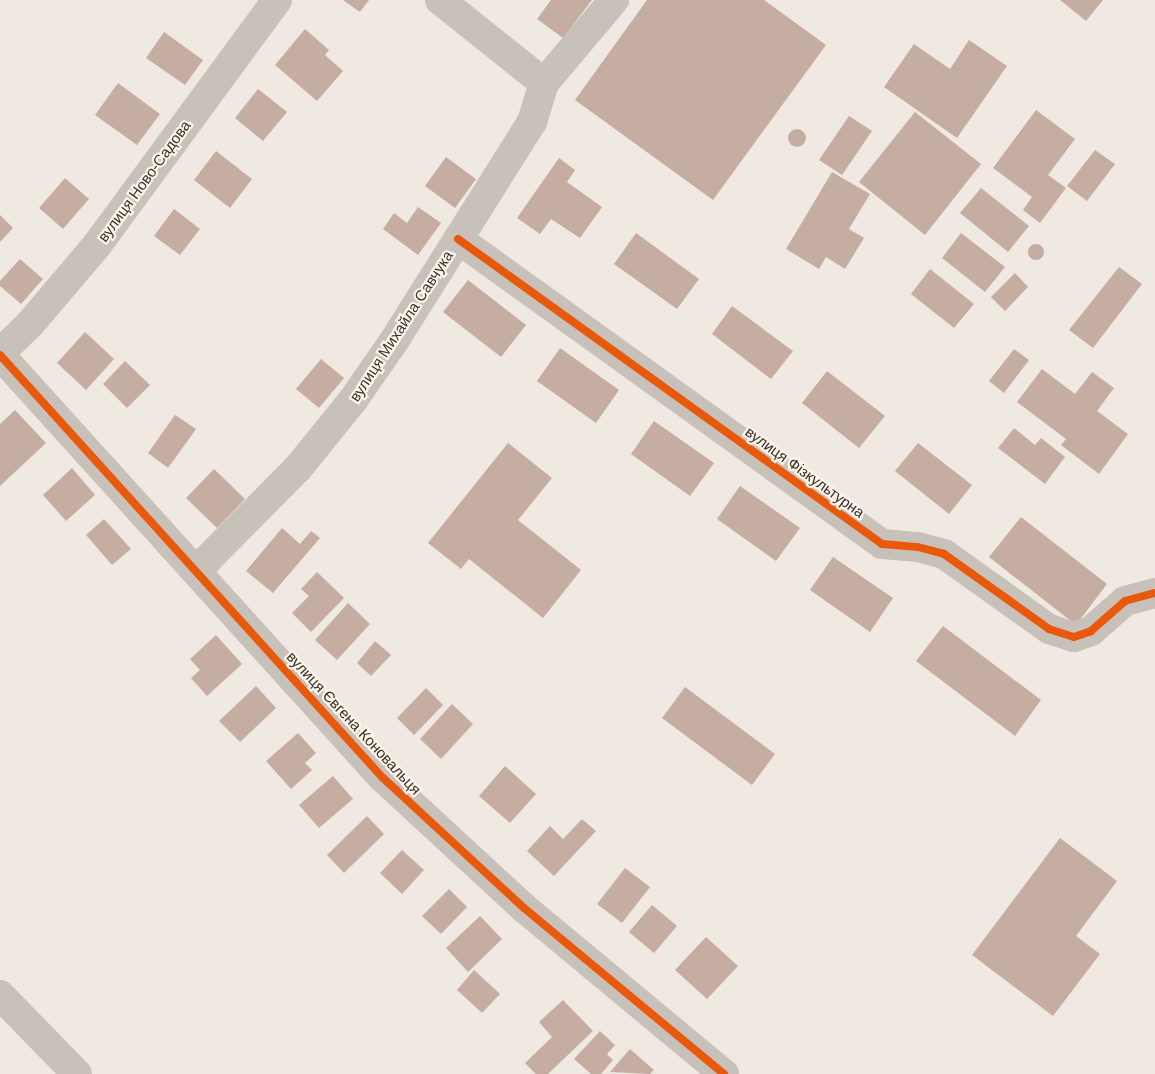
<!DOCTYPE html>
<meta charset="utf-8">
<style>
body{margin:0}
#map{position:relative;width:1155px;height:1074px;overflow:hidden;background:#efe9e2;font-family:Arial,sans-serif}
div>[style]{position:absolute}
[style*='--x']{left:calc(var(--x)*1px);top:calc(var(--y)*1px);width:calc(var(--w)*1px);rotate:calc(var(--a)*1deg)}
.building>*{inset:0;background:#c5ada2}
.round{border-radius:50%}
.minor>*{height:30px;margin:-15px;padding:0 15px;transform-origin:15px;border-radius:15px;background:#c8c1ba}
.cycleway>*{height:8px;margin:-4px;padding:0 4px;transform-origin:4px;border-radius:4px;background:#e8590c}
span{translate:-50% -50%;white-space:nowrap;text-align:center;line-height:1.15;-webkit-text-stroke:4.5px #fcf4e9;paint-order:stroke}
.street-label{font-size:15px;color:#3a2e28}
</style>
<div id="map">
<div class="building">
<i style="clip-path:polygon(343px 0,369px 0,360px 12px)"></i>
<i style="clip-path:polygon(551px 0,592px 0,563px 38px,537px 19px)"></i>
<i style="clip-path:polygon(647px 0,764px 0,826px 45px,713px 200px,575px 100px)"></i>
<i style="clip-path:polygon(1060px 0,1103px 0,1086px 21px)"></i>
<i style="clip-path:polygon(305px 29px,329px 50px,325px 55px,343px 71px,317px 101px,275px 65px)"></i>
<i style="clip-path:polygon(164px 32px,203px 60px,185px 85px,146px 58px)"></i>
<i style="clip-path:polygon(969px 40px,1007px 66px,957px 138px,884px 87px,914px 44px,950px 69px)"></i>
<i style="clip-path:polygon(118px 83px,160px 114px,137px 145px,95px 115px)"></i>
<i style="clip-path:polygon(258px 89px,287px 112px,263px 141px,235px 118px)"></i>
<i style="clip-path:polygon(1036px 110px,1075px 139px,1048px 175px,1066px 188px,1040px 223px,1023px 210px,1032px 197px,993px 168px)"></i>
<i style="clip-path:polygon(915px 112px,981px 164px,925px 235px,859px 182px)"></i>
<i style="clip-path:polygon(849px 116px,872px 131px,842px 175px,819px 160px)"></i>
<i class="round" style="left:788px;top:129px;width:18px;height:18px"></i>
<i style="clip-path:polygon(1095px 150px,1115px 164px,1087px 201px,1067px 186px)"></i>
<i style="clip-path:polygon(216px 151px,252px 179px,230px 208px,194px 180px)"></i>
<i style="clip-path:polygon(446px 157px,476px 179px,455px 208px,425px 186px)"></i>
<i style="clip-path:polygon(559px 158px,575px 170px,567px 182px,602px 207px,580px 238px,551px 219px,540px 234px,517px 218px)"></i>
<i style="clip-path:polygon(832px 172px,870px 194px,849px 229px,864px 238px,845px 269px,826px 257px,819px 269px,786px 249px)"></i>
<i style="clip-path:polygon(65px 178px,89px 199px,63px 229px,39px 208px)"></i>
<i style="clip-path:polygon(981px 188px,1029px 226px,1008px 252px,960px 213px)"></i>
<i style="clip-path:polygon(418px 207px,441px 223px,418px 255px,383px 229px,394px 213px,407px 223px)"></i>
<i style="clip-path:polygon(174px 209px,200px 229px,180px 255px,154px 236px)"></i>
<i style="clip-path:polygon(0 215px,13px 228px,0 242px)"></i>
<i style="clip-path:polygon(636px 233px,699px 279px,677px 309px,614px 264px)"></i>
<i style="clip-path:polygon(961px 233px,1005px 267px,985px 292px,942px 258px)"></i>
<i class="round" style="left:1028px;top:244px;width:16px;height:16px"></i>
<i style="clip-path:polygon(20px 259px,43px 279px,21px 304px,0 286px,0 281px)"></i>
<i style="clip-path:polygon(1119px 267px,1142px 284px,1093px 348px,1069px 330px)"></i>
<i style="clip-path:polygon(930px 269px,974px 304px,954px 328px,911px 294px)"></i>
<i style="clip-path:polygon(1015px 273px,1028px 287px,1005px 311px,991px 297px)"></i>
<i style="clip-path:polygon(468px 280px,526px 325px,501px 357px,443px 312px)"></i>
<i style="clip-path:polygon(732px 306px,793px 351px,771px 379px,712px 334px)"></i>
<i style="clip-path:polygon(85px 332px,114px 359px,86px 390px,57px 363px)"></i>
<i style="clip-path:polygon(560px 348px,619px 390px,596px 423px,537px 381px)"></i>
<i style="clip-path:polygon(1014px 349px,1029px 360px,1004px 393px,989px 381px)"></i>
<i style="clip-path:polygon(321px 359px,344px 378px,319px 408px,296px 389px)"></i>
<i style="clip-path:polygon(125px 361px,150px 385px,127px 408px,103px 384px)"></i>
<i style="clip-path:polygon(1042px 369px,1075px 394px,1092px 372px,1114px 388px,1097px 411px,1128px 434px,1099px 474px,1061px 445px,1066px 439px,1017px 402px)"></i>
<i style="clip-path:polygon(827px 371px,885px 416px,859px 448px,802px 403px)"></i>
<i style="clip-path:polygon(15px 410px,46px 443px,0 486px,0 424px)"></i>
<i style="clip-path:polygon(175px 415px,196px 429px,168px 468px,148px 453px)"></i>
<i style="clip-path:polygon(654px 421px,714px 463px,690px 496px,631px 454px)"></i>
<i style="clip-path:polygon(1014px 428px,1035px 445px,1041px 438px,1065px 457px,1045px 484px,998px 448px)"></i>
<i style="clip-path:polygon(508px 443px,552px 478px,518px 520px,581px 570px,543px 618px,469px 559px,461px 569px,428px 543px)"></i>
<i style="clip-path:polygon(918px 443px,972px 485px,949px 514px,895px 471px)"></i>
<i style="clip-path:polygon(72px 468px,95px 495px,66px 521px,43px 495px)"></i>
<i style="clip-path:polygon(214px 469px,245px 499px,217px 528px,186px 498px)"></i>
<i style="clip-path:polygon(740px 486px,800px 528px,776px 561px,717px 519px)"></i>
<i style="clip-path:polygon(1021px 517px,1107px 584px,1076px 625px,989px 557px)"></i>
<i style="clip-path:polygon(104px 519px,131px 549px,112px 565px,86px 535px)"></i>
<i style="clip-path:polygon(282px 528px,300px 544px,311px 531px,320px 538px,273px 593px,246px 571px)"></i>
<i style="clip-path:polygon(833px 557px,893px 598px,870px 632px,810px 590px)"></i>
<i style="clip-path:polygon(317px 572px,344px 598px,311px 632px,292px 613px,309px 596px,301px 589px)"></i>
<i style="clip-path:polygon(348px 603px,370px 624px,337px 660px,315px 640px)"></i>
<i style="clip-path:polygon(943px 626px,1041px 700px,1015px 736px,916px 661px)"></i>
<i style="clip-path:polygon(216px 635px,242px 664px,207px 696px,191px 678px,200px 670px,190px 659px)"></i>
<i style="clip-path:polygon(375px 641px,391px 655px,371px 676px,357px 663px)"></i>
<i style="clip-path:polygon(256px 686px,276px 708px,240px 742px,219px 721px)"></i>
<i style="clip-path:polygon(685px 687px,775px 754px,752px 785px,662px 718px)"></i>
<i style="clip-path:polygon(426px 688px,443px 705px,414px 735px,397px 718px)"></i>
<i style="clip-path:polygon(452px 704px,473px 724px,441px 759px,420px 739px)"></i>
<i style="clip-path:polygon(298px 733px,316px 753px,305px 763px,312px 770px,291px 789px,266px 761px)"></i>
<i style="clip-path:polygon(505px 766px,536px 794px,510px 823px,479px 796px)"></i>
<i style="clip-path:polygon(333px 776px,353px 799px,319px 828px,299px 805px)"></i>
<i style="clip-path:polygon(367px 816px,384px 834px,344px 873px,327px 855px)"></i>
<i style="clip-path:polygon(582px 819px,596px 831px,554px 876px,527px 851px,550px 826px,563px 839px)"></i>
<i style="clip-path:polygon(1060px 838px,1117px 881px,1076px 936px,1100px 954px,1053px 1016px,972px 955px)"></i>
<i style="clip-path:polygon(402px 850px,424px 870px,402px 894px,380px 873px)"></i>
<i style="clip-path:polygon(625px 868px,650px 887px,622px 923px,597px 904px)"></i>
<i style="clip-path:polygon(449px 889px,467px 907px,441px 934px,422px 916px)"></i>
<i style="clip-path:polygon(652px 905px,677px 926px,654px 953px,629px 932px)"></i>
<i style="clip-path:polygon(480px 916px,502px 939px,468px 972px,446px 948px)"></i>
<i style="clip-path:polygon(706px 937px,738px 966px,707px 999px,675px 970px)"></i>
<i style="clip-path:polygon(474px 970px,500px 994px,482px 1013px,457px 990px)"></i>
<i style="clip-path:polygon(563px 1000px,593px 1031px,548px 1074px,536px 1074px,525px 1063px,552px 1037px,539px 1022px)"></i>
<i style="clip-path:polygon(600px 1031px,615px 1045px,607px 1054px,613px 1060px,601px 1074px,591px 1074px,574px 1059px)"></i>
<i style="clip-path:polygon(630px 1049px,654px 1070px,650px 1074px,610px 1072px)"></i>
</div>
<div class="minor">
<i style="--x:440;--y:0;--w:133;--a:38.6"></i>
<i style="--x:458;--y:239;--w:522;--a:35.73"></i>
<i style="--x:882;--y:544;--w:36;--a:5"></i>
<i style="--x:918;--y:547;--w:27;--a:15"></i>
<i style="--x:944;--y:554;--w:129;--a:35.5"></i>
<i style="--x:1049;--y:629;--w:26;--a:18"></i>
<i style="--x:1074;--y:637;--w:18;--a:-19"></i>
<i style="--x:1091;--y:631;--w:45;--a:-41.4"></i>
<i style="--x:1125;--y:601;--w:31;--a:-15"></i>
<i style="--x:0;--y:353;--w:42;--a:-44"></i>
<i style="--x:30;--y:324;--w:104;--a:-49.7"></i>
<i style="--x:97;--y:245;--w:304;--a:-53.7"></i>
<i style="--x:0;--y:355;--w:569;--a:47.85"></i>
<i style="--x:382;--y:777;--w:193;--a:42.7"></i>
<i style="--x:524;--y:908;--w:260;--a:39.7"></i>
<i style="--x:196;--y:571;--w:145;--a:-45.3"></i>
<i style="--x:298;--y:468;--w:87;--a:-51"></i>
<i style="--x:353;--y:400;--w:72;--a:-55.2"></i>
<i style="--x:394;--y:341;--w:259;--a:-57.8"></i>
<i style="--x:532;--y:122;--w:41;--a:-72.9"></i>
<i style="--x:544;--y:83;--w:109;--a:-49.9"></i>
<i style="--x:0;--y:995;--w:110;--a:45.7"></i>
</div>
<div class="cycleway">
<i style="--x:458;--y:239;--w:522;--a:35.73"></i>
<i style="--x:882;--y:544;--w:36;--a:5"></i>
<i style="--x:918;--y:547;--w:27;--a:15"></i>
<i style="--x:944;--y:554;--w:129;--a:35.5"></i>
<i style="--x:1049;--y:629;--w:26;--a:18"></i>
<i style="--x:1074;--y:637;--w:18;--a:-19"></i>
<i style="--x:1091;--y:631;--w:45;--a:-41.4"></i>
<i style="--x:1125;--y:601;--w:31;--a:-15"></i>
<i style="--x:0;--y:355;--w:569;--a:47.85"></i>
<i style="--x:382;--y:777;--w:193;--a:42.7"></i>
<i style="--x:524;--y:908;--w:260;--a:39.7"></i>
</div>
<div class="street-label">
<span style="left:144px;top:181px;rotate:-54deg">вулиця Ново-Садова</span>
<span style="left:401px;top:326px;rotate:-57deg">вулиця Михайла Савчука</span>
<span style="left:805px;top:472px;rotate:36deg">вулиця Фізкультурна</span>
<span style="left:354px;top:723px;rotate:47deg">вулиця Євгена Коновальця</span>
</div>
</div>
